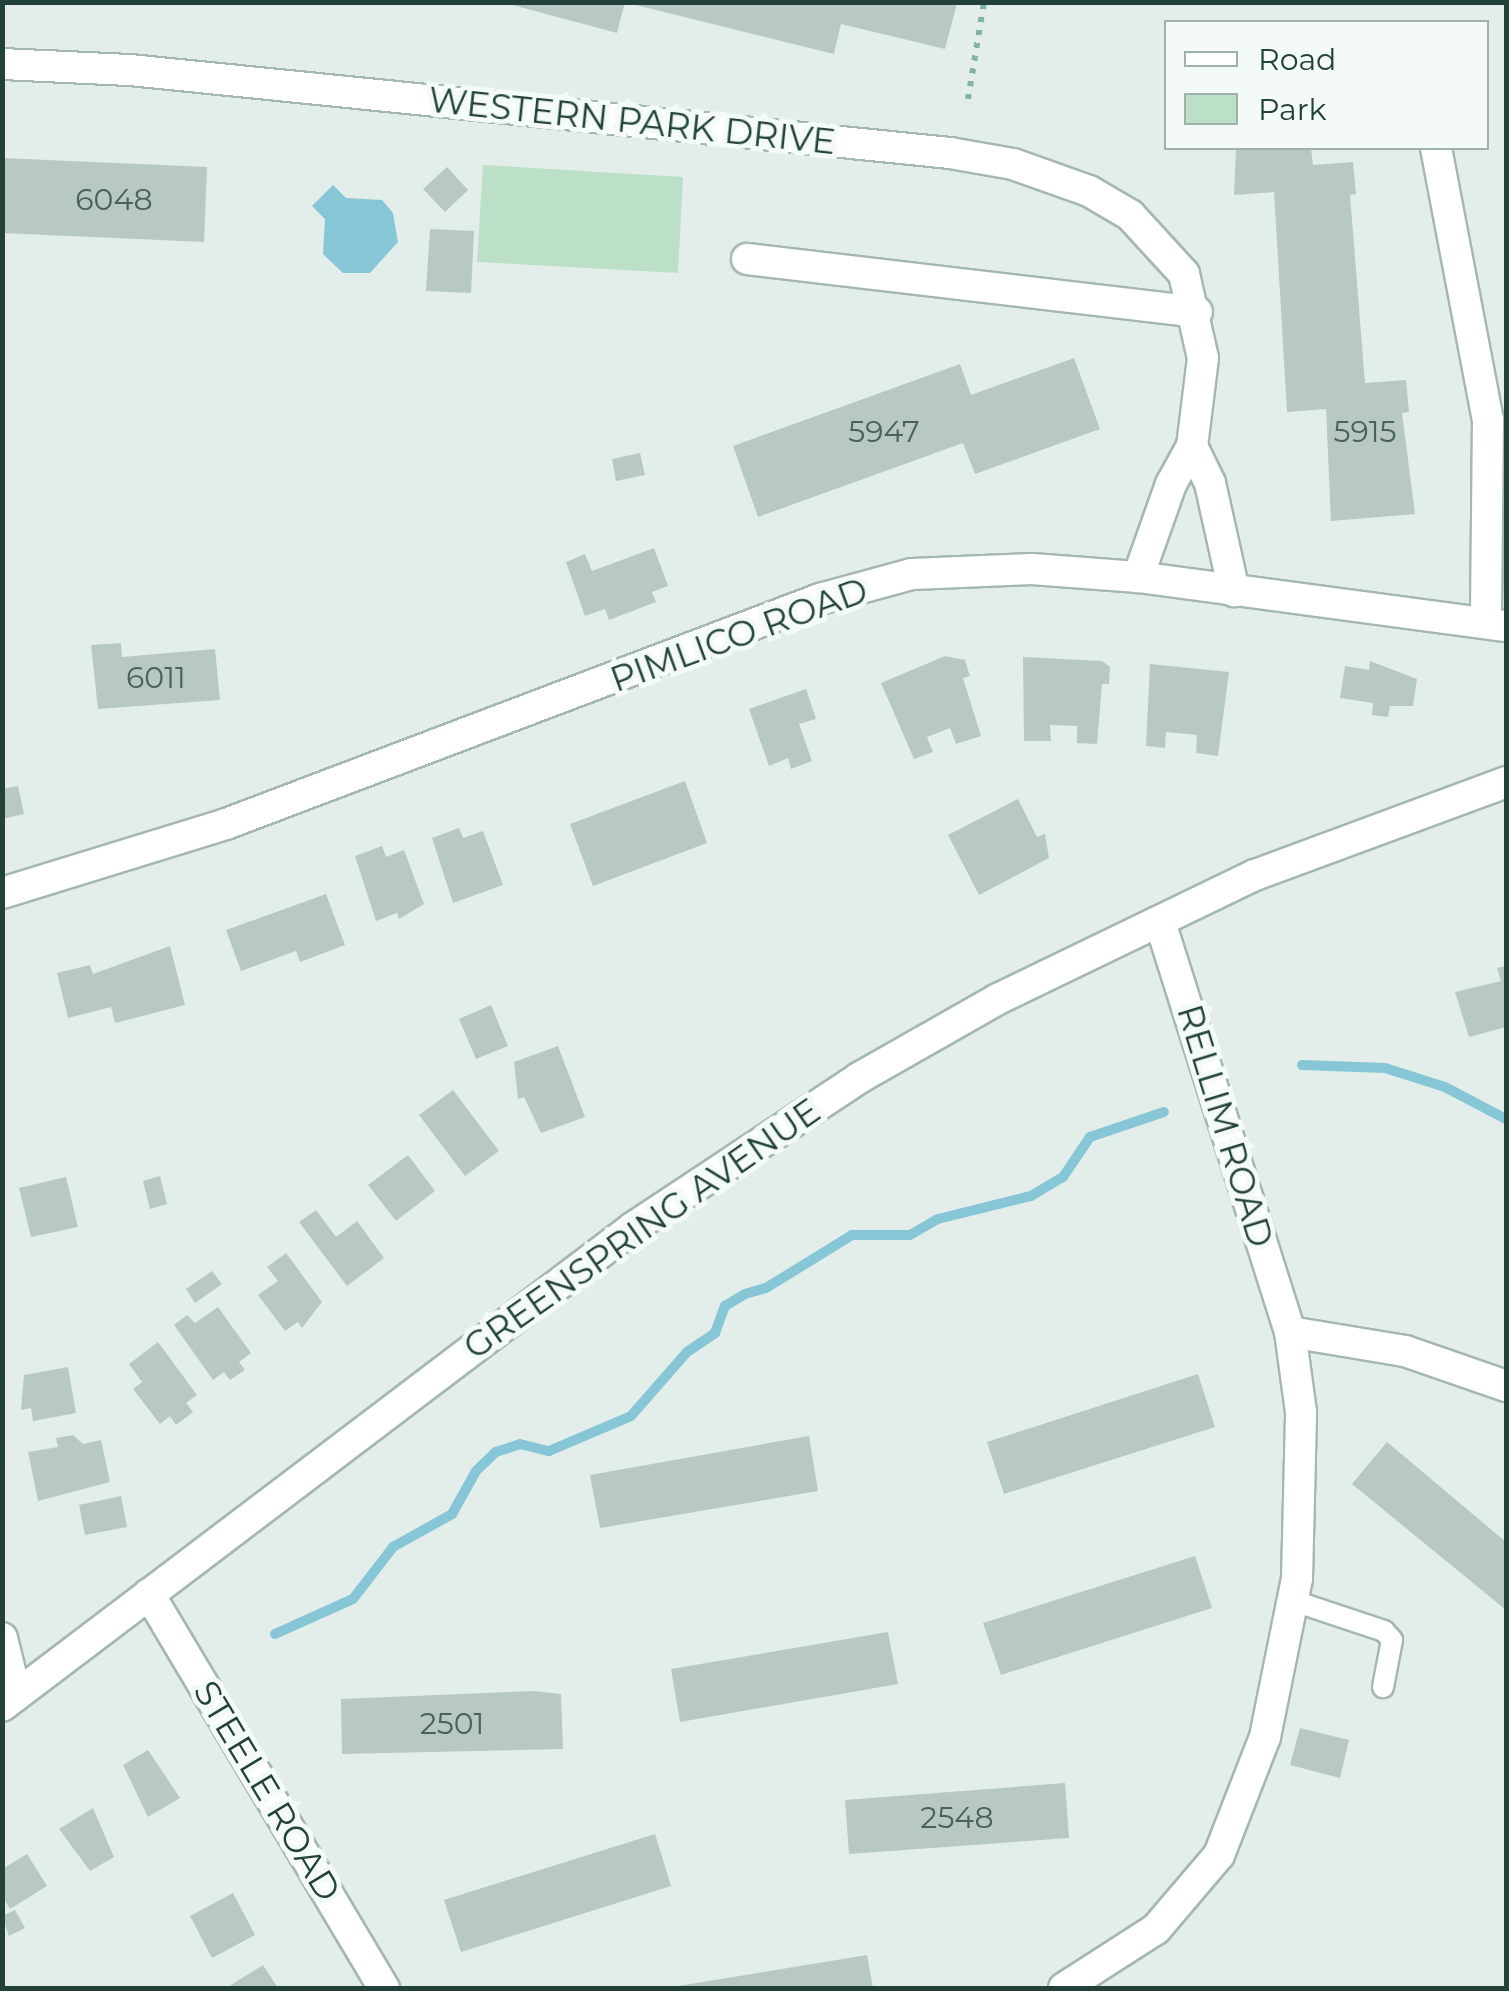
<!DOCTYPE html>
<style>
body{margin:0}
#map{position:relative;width:1509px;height:1991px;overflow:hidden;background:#e3eeea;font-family:Montserrat,sans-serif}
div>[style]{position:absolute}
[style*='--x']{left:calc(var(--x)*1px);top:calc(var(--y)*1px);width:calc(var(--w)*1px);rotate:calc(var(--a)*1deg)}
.green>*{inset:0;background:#bbe0c7}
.water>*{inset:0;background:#87c6d6}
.stream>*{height:10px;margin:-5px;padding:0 5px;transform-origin:5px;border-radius:5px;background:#87c6d6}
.building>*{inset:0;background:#b8c9c3}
.path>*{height:6px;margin-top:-3px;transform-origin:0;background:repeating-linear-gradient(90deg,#81b4a6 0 5px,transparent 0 13px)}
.roads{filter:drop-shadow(2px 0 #a5b7b2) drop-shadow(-2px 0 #a5b7b2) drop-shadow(0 2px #a5b7b2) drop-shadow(0 -2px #a5b7b2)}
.lane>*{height:20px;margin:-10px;padding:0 10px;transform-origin:10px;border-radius:10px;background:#fff}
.street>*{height:30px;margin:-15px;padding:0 15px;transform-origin:15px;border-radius:15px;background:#fff}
.secondary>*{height:30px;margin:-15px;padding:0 15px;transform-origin:15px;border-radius:15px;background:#fff}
span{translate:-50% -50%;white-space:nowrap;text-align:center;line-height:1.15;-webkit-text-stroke:10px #f4faf7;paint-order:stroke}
.number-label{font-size:30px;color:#47635c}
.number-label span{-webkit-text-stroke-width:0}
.street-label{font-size:35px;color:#21413a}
.frame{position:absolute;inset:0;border:5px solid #21413a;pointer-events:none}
.legend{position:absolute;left:1164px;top:20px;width:325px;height:130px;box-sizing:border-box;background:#f4faf7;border:2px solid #a0b0ab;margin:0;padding:12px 18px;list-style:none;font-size:30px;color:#21413a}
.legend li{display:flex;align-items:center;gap:20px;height:50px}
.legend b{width:50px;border:2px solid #a0b0ab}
</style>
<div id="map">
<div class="green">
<i style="clip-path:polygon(483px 165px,683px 177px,678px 273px,477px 262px)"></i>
</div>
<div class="water">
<i style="clip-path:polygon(333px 185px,346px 198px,382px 200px,393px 213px,398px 242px,370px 273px,343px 273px,323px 254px,325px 219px,312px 206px)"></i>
</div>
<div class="stream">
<i style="--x:1302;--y:1065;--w:83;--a:2.1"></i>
<i style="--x:1385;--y:1068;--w:63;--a:17.6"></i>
<i style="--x:1445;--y:1087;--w:69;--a:27.7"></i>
<i style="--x:275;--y:1634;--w:85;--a:-24.2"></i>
<i style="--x:353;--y:1599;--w:66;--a:-52.4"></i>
<i style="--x:393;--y:1547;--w:68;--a:-29.2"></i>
<i style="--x:452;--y:1514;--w:49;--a:-60.8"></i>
<i style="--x:476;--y:1471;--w:28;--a:-44"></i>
<i style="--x:496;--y:1452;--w:25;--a:-18"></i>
<i style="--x:520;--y:1444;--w:30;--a:14"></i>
<i style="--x:549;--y:1451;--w:89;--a:-23.1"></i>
<i style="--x:631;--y:1416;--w:85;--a:-48.8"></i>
<i style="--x:687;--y:1352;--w:34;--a:-34"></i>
<i style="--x:715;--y:1333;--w:29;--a:-70"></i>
<i style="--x:725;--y:1306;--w:23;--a:-31"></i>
<i style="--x:745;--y:1294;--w:22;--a:-16"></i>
<i style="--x:766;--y:1288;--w:101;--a:-31.6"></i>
<i style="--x:852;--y:1235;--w:58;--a:0"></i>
<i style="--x:910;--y:1235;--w:32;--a:-30"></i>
<i style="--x:938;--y:1219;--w:96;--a:-13.9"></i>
<i style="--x:1031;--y:1196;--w:37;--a:-31"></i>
<i style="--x:1063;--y:1177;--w:48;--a:-56"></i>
<i style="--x:1090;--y:1137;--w:78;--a:-18.7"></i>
</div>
<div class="building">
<i style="clip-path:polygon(501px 2px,625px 2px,617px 33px)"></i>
<i style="clip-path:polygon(957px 3px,945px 49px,841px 24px,834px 54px,632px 4px)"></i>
<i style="clip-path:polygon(1236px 148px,1311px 148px,1313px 165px,1353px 162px,1356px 194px,1350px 195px,1365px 383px,1406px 380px,1409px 412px,1402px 413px,1415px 514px,1331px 521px,1326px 409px,1287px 412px,1274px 192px,1234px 195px)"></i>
<i style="clip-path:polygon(2px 158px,207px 167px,204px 242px,2px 233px)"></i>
<i style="clip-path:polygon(447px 167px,468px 190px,445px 212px,423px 189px)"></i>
<i style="clip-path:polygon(430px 229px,474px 231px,471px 293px,426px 291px)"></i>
<i style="clip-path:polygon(1074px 358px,1100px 429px,975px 474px,963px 443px,758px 517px,733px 446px,960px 364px,971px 395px)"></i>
<i style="clip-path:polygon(640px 453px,645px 475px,616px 481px,612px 459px)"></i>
<i style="clip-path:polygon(654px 548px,668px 586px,652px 592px,656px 602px,609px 620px,605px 609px,585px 616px,566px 562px,585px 554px,592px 571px)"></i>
<i style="clip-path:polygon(121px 643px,122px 657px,215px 649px,220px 700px,98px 709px,91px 645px)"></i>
<i style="clip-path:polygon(945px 656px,965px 660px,970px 676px,963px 678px,981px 736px,956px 744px,950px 728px,927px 737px,933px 752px,914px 759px,881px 683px)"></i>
<i style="clip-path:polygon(1023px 657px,1102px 661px,1110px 667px,1109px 684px,1102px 684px,1097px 744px,1077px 743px,1077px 726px,1050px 725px,1051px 741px,1024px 741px)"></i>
<i style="clip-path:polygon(1370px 661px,1417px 679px,1413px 706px,1390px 706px,1388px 717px,1372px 715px,1373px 703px,1340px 698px,1345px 666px,1369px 670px)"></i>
<i style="clip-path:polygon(1150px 664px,1229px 672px,1218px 756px,1196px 753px,1197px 735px,1166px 732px,1165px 748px,1146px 746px)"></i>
<i style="clip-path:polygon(806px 689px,816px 719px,799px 724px,812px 761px,791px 769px,788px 758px,769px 766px,749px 709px)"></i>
<i style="clip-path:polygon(685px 781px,707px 843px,593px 886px,570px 824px)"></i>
<i style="clip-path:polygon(18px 786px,24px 814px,2px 819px,2px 789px)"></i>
<i style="clip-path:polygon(1018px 799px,1037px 837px,1045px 834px,1049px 858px,979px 895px,948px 835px)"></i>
<i style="clip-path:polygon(459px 828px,463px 838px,483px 831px,503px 885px,453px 903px,432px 838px)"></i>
<i style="clip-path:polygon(382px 846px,386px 857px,404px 850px,424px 904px,399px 919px,397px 913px,376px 921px,355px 856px)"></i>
<i style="clip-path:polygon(326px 894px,345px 945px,300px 962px,296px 951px,241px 971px,226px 930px)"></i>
<i style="clip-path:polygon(170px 946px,185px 1005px,115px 1023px,111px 1007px,68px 1018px,57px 973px,90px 965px,93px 974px)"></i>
<i style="clip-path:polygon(1506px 966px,1506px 1027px,1469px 1037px,1455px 992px,1501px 981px,1497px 968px)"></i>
<i style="clip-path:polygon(491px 1005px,508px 1046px,476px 1059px,459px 1019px)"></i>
<i style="clip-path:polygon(558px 1046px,585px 1117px,541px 1133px,524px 1097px,518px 1099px,514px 1062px)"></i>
<i style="clip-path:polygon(453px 1090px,499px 1151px,465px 1176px,419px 1115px)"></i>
<i style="clip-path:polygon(408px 1155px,435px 1191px,396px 1221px,368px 1185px)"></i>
<i style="clip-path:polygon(160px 1176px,167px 1204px,150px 1209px,143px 1181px)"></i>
<i style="clip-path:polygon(66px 1177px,78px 1227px,31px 1237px,19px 1188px)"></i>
<i style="clip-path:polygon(316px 1210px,336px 1237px,357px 1221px,384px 1258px,347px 1286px,299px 1222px)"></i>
<i style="clip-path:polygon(286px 1253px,322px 1302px,302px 1328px,298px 1322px,285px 1331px,258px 1295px,278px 1281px,267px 1267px)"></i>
<i style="clip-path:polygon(212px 1271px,222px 1284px,195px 1303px,186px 1289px)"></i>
<i style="clip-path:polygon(218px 1307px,251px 1353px,239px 1362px,245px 1370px,230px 1380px,224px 1372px,213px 1380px,174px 1325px,187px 1315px,195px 1323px)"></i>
<i style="clip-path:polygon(158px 1342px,197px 1395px,186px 1403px,193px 1412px,176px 1425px,170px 1416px,160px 1424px,133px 1389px,142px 1382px,129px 1364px)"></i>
<i style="clip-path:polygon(68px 1367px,76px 1413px,33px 1421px,31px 1408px,21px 1410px,24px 1375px)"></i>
<i style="clip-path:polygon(1198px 1374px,1215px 1427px,1004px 1494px,987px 1442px)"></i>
<i style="clip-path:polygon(73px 1435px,83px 1444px,101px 1440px,110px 1482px,38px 1501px,28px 1452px,58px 1447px,56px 1438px)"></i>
<i style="clip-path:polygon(809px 1436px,818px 1491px,600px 1528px,590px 1475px)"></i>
<i style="clip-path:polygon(1387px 1442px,1506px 1542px,1506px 1610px,1352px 1484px)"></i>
<i style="clip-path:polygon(121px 1496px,127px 1527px,85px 1535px,79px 1505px)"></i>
<i style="clip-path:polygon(1195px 1556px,1212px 1608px,1001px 1675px,983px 1623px)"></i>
<i style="clip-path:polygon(888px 1632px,898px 1684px,680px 1722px,671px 1669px)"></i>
<i style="clip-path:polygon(534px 1691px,561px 1694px,563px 1749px,342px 1754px,341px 1699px)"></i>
<i style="clip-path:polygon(1300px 1728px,1349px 1740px,1340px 1778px,1290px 1765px)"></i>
<i style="clip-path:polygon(148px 1750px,180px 1798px,148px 1817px,123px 1765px)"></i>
<i style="clip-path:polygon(1065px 1783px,1069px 1838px,849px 1854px,845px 1800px)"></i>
<i style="clip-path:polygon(93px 1808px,114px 1857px,90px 1871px,59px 1829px)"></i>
<i style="clip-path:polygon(655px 1834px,671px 1886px,461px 1952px,444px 1900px)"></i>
<i style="clip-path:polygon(27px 1854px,47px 1886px,10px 1909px,2px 1896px,2px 1869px)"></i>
<i style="clip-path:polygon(233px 1893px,255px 1935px,212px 1958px,190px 1916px)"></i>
<i style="clip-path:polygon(15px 1910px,25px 1928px,9px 1936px,2px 1916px)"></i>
<i style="clip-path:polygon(867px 1955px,873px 1988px,678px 1988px,678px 1986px)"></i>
<i style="clip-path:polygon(263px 1965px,278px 1988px,226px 1988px)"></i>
</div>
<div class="path">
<i style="--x:968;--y:99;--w:98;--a:-80.6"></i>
</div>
<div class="roads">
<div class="lane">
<i style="--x:1294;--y:1601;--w:95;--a:18.4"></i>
<i style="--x:1384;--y:1631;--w:12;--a:48"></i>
<i style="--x:1392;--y:1640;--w:48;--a:100.8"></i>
</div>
<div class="street">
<i style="--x:2;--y:64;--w:128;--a:2.7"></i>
<i style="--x:130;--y:70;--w:824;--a:5.78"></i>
<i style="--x:950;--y:153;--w:64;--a:9.9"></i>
<i style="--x:1013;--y:164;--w:81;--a:19.6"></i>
<i style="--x:1089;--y:191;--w:48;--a:30.3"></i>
<i style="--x:1130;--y:215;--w:80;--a:47.5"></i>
<i style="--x:1184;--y:274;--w:86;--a:77.3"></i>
<i style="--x:1203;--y:358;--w:89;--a:97.1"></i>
<i style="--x:1192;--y:446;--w:43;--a:118.9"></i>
<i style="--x:1171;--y:484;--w:99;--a:109.5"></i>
<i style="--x:1436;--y:148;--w:277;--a:79.2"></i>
<i style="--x:1488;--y:420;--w:203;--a:90.6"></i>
<i style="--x:747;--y:259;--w:453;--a:6.7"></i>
<i style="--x:1192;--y:446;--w:41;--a:64.1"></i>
<i style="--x:1210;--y:483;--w:111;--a:77.5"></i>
<i style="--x:2;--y:893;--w:234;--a:-17.1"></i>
<i style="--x:226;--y:824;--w:635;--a:-20.75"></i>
<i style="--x:820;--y:599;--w:95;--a:-15.2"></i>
<i style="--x:912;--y:574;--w:120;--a:-2.4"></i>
<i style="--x:1032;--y:569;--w:106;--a:4.3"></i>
<i style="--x:1138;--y:577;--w:371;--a:7.6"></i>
<i style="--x:1290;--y:1332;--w:117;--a:9.4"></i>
<i style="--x:1405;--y:1351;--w:107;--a:19.1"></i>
<i style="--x:149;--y:1594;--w:459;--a:59.2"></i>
<i style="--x:2;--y:1638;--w:59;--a:76.2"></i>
<i style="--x:1064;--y:1988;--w:109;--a:-32.7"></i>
<i style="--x:1156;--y:1929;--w:97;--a:-49.6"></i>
<i style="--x:1219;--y:1855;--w:127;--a:-68.7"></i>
<i style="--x:1265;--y:1737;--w:161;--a:-78.6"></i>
<i style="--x:1297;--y:1579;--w:167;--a:-88.6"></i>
<i style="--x:1301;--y:1412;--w:81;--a:-97.8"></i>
<i style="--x:1290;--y:1332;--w:431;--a:-107.6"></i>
</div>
<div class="secondary">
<i style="--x:2;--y:1706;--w:793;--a:-37.16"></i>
<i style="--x:634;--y:1227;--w:270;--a:-33.5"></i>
<i style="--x:859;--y:1078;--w:160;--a:-29.6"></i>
<i style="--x:998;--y:999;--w:285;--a:-25.8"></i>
<i style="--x:1255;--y:875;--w:268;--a:-20.3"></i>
</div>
</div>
<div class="number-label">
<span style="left:114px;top:200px">6048</span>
<span style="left:884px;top:432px">5947</span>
<span style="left:1365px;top:432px">5915</span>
<span style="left:156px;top:678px">6011</span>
<span style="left:452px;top:1724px">2501</span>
<span style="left:957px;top:1818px">2548</span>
</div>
<div class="street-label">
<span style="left:632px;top:121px;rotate:6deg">WESTERN PARK DRIVE</span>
<span style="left:739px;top:635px;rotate:-20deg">PIMLICO ROAD</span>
<span style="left:1225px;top:1126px;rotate:73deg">RELLIM ROAD</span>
<span style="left:642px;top:1229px;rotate:-35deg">GREENSPRING AVENUE</span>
<span style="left:267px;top:1791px;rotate:59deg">STEELE ROAD</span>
</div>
<div class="frame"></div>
<ul class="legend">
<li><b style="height:12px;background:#fff"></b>Road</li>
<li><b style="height:28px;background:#bbe0c7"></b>Park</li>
</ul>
</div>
